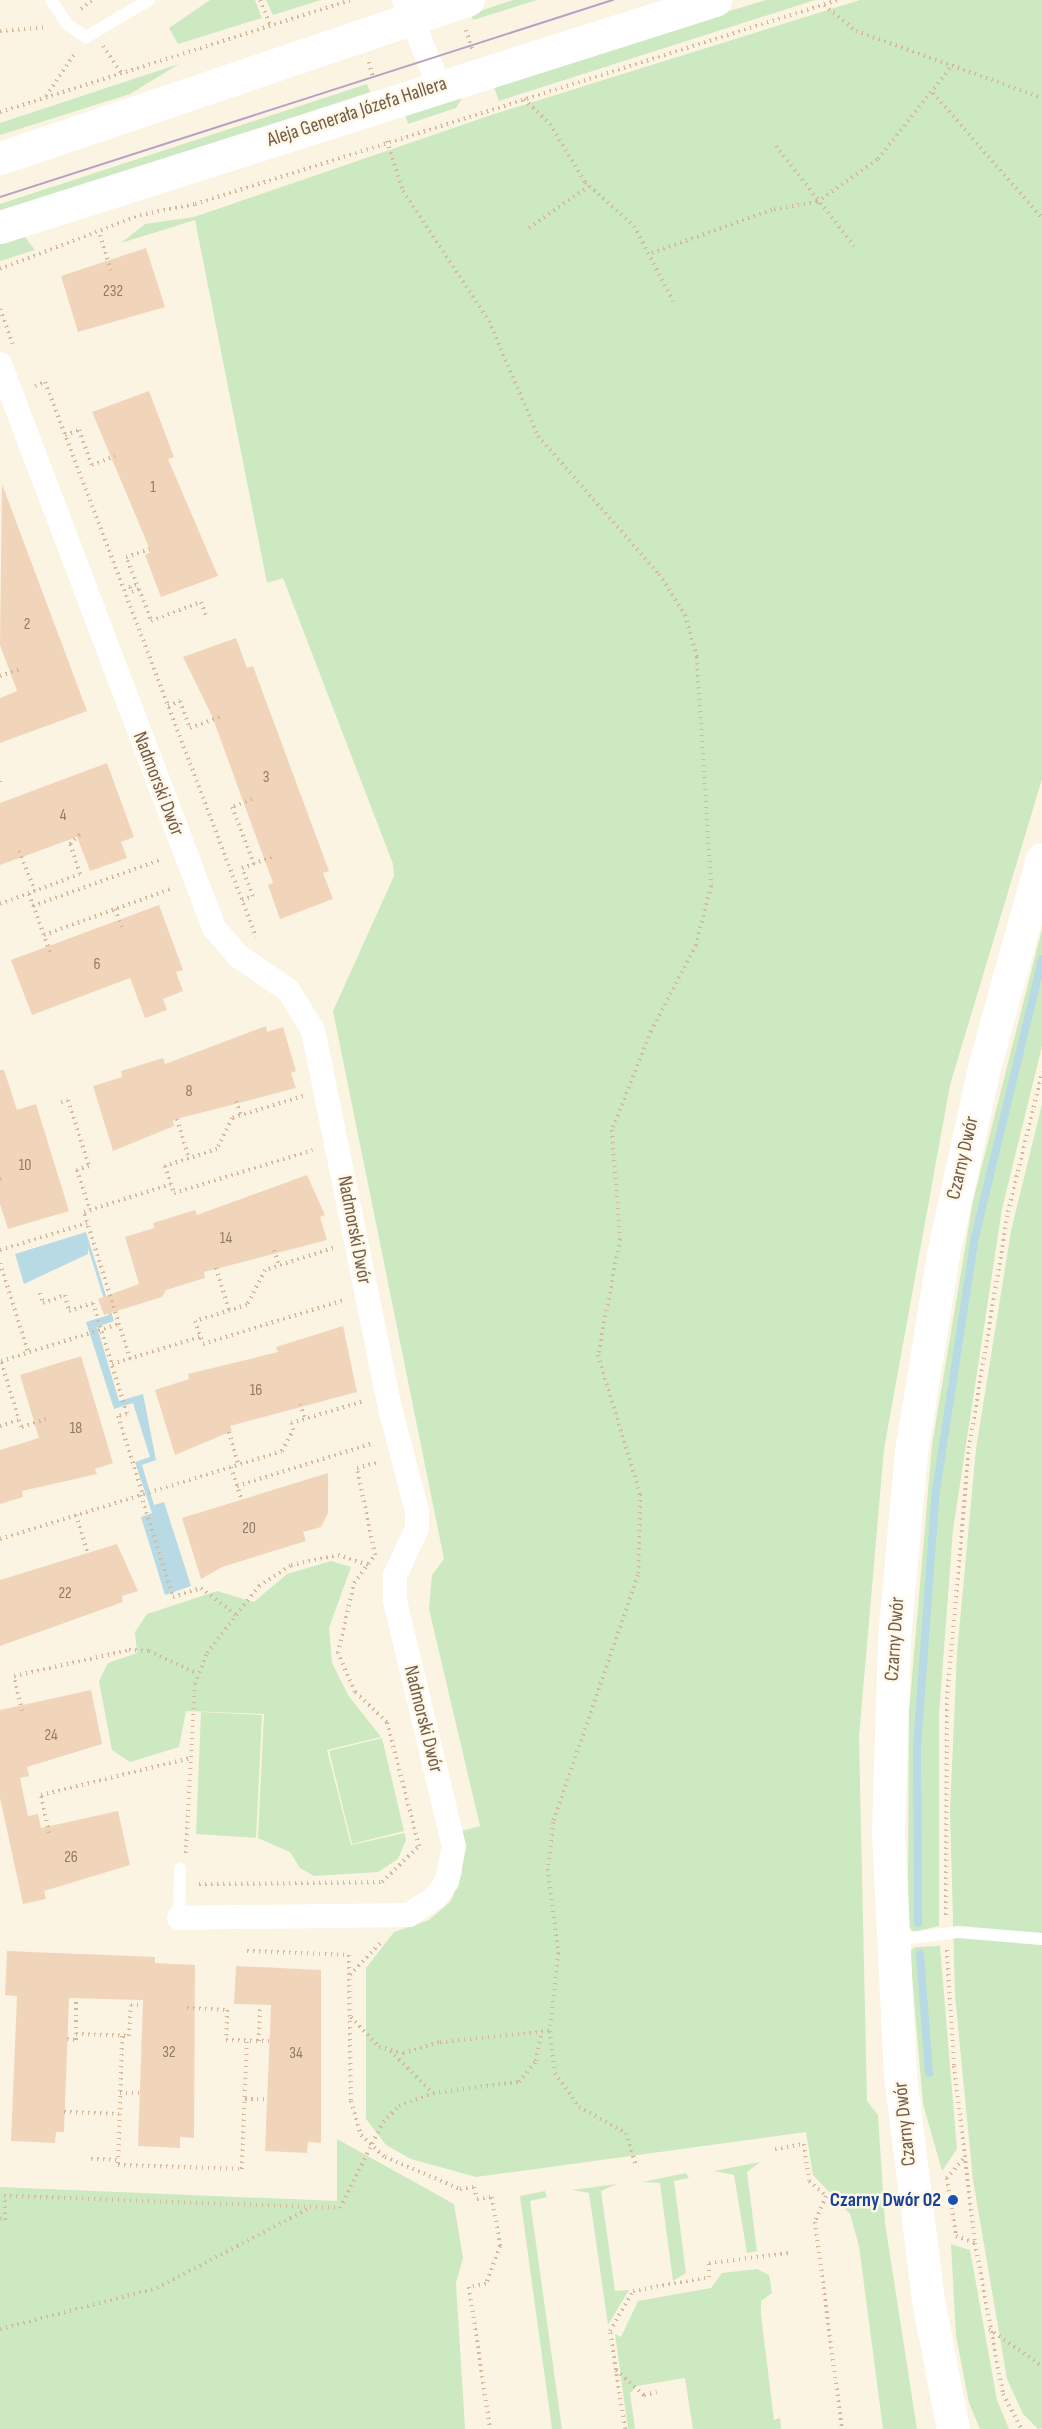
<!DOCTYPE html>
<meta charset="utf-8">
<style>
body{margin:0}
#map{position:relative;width:1042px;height:2429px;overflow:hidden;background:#fcf4e2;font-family:"Sofia Sans Condensed",sans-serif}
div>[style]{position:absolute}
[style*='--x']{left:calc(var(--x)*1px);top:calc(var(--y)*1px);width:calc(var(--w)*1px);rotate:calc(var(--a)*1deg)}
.green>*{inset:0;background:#cde9c1}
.water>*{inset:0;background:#b7dae5}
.stream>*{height:8px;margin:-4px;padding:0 4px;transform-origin:4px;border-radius:4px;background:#b7dae5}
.building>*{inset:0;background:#f1d5ba}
.path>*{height:4px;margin-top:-2px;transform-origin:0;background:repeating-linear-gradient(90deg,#d6b89d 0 1.5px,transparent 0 6px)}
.lane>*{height:12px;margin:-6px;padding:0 6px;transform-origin:6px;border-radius:6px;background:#fff}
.street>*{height:24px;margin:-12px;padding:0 12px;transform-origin:12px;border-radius:12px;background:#fff}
.secondary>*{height:33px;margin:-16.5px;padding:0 16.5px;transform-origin:16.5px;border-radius:16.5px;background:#fff}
.tram>*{height:1.5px;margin:-0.75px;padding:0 0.75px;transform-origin:0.75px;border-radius:0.75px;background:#b8a1c5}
.dots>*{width:16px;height:16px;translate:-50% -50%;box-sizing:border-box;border:3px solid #fff8e8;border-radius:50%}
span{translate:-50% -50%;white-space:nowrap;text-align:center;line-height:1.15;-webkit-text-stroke:5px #fff8e8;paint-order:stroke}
.number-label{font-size:16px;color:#927a65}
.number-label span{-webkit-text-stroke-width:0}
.street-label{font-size:20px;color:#735c49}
.transit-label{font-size:20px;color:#164399;font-weight:700}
.right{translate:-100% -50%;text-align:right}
</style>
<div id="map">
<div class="green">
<i style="clip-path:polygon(210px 0,255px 0,262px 18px,178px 44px,169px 28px)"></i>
<i style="clip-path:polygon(266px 0,321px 0,273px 15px)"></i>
<i style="clip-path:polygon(513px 0,537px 0,473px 20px,471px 14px)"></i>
<i style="clip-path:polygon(766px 0,815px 0,499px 101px,493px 84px)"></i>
<i style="clip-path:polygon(860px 0,1042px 0,1042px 779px,950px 1085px,884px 1449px,859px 1737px,867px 2101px,878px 2115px,885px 2223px,917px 2429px,883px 2429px,859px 2246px,850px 2214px,813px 2175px,806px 2132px,476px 2177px,411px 2159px,386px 2145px,366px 2119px,366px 1968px,394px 1932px,429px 1920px,451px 1901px,462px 1873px,462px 1831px,480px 1826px,429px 1609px,432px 1575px,444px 1559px,333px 1011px,394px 876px,393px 864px,283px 578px,267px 583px,195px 220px,121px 243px,145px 224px,194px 217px,494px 114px)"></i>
<i style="clip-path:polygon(179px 64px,130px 94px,0 135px,0 123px)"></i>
<i style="clip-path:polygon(367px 84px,370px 92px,0 214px,0 204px)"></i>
<i style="clip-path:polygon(466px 92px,456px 108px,408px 124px,404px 111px)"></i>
<i style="clip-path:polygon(22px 233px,35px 250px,0 261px,0 239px)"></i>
<i style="clip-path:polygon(1042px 929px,1042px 1046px,1002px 1209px,953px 1530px,939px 1715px,939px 1926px,914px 1932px,909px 1927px,908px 1877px,909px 1712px,932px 1445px,973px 1201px)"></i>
<i style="clip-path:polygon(1042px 1104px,1042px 2428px,1038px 2429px,1023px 2414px,1007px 2379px,973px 2180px,955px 1996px,950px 1811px,957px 1653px,976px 1449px,1011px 1231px)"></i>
<i style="clip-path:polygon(331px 1561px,351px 1567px,329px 1628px,332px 1663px,348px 1695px,381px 1737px,327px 1750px,351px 1845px,405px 1833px,406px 1840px,398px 1859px,378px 1872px,314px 1876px,300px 1868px,290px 1852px,258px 1838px,264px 1714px,186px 1711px,179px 1747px,130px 1762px,112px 1750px,99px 1681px,108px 1663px,137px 1653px,135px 1632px,147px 1614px,217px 1591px,254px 1602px,287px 1574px)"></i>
<i style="clip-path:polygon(201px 1712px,262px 1715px,256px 1838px,196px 1834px)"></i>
<i style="clip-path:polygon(382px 1738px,404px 1831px,352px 1844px,329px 1751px)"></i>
<i style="clip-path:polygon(940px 1946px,957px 2149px,942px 2171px,923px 2104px,910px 1952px,915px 1947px)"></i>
<i style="clip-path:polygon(337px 2139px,454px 2204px,463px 2258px,456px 2283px,465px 2429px,0 2429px,0 2187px,337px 2201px)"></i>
<i style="clip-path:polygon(760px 2162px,747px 2172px,757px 2251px,747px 2253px,734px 2175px,714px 2171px)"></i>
<i style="clip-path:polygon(686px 2173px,689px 2178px,674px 2181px,686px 2273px,673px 2281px,660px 2183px,642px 2182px)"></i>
<i style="clip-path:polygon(617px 2184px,601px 2191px,615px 2291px,629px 2290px,608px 2325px,589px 2193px,572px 2190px)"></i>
<i style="clip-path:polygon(545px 2191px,547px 2197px,530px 2201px,562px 2429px,552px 2429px,520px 2196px)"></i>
<i style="clip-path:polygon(951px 2244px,970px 2250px,997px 2400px,1009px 2429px,980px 2429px,969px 2403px,956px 2336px)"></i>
<i style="clip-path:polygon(757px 2269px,769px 2275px,772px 2293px,761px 2301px,761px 2315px,774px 2420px,780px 2418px,781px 2429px,693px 2429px,685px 2378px,637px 2386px,630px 2393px,635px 2429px,628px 2429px,615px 2334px,621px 2337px,638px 2301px,711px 2288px,722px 2273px)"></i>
</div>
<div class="water">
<i style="clip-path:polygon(86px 1232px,114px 1321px,97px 1327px,119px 1401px,143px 1394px,156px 1460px,142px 1465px,154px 1505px,164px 1502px,191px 1586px,165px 1595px,141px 1517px,152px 1513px,135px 1462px,150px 1457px,133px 1403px,114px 1409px,86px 1322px,109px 1315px,88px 1248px,88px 1254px,24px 1284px,15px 1254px)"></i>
</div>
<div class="stream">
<i style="--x:918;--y:1923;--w:176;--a:-90.3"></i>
<i style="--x:917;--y:1747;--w:257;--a:-85.8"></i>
<i style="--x:936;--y:1491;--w:257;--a:-81.3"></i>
<i style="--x:975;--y:1237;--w:286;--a:-76.4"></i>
<i style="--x:920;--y:1954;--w:119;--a:85.7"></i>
</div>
<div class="building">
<i style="clip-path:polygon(146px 248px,165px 307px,78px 332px,61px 276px)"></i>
<i style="clip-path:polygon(149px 391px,174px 457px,168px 459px,218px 576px,161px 597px,145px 555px,151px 552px,92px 412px)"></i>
<i style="clip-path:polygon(2px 484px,87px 711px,0 743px,0 698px,17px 691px,0 645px)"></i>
<i style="clip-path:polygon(236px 638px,247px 668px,253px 666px,329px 871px,323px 873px,333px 899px,280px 919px,268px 885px,273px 883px,212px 716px,183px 657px)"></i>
<i style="clip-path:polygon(107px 763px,134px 837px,121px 842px,127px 858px,90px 871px,77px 837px,0 865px,0 803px)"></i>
<i style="clip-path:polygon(159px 905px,183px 970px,176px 972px,183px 991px,163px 999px,167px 1010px,145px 1018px,130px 978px,32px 1015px,11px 960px)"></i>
<i style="clip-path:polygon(266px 1026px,267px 1032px,283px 1027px,296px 1071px,291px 1073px,296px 1088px,173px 1120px,174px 1126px,113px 1151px,93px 1086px,122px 1077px,121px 1071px,163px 1058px,165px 1064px)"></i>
<i style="clip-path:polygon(0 1070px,4px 1070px,17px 1110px,36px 1104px,69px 1211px,8px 1229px,0 1204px)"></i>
<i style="clip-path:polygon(307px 1175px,325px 1215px,320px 1217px,327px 1240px,204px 1272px,205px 1278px,166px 1290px,162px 1297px,104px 1315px,98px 1299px,139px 1284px,125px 1237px,154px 1228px,153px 1223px,195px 1210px,197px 1215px)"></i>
<i style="clip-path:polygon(343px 1326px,357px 1392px,230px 1426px,232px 1431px,175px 1455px,155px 1390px,189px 1379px,188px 1374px,278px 1352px,276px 1347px)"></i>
<i style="clip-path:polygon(81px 1356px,113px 1463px,95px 1469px,97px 1474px,22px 1491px,23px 1497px,0 1504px,0 1450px,39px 1438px,20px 1375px)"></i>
<i style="clip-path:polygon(328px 1473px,328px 1513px,321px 1527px,303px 1532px,306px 1541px,222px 1567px,201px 1579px,182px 1518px)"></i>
<i style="clip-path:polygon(117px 1544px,138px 1591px,122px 1596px,123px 1602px,0 1646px,0 1580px)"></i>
<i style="clip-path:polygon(91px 1690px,102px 1744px,27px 1767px,29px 1776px,20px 1778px,28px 1816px,38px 1814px,41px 1828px,118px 1811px,130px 1865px,44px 1891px,46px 1899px,23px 1904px,0 1798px,0 1710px)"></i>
<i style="clip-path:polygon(7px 1951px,155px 1957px,155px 1963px,195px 1965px,194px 2138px,180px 2137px,180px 2148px,138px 2146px,143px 2000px,69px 1998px,64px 2132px,56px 2132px,55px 2143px,11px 2141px,17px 1996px,5px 1995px)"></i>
<i style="clip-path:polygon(236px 1966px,321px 1970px,321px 2143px,308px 2142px,307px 2153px,265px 2151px,271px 2005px,234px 2004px)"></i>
</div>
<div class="path">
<i style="--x:260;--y:0;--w:27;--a:68"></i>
<i style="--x:824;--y:5;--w:41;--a:39.1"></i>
<i style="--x:856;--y:31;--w:198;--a:19.8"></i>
<i style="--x:81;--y:9;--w:14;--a:-39"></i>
<i style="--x:466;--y:30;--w:20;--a:72"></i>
<i style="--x:0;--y:31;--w:47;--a:-4.9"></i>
<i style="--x:103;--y:46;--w:32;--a:56"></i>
<i style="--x:369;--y:62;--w:16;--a:76"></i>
<i style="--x:933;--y:93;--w:166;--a:48.9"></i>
<i style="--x:46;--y:96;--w:52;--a:-56"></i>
<i style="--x:524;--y:99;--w:36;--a:44"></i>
<i style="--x:550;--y:124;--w:68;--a:58.9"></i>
<i style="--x:585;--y:182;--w:66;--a:41.9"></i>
<i style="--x:634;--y:226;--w:85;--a:62.5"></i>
<i style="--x:0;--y:112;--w:369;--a:-17.7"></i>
<i style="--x:387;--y:141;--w:52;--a:72.3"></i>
<i style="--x:403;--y:191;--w:156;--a:56.5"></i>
<i style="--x:489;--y:321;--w:125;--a:66.9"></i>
<i style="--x:538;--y:436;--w:184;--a:48.8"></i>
<i style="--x:659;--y:574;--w:49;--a:57.6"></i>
<i style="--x:685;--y:615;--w:44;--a:74.1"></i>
<i style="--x:697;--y:657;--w:229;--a:86.5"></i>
<i style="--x:711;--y:886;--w:61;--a:104.3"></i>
<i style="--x:696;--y:945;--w:97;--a:117.6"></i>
<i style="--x:651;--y:1031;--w:106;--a:111.5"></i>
<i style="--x:612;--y:1130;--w:109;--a:85.8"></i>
<i style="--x:620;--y:1239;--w:118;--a:100.7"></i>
<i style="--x:598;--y:1355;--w:145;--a:73.2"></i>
<i style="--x:640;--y:1494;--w:81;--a:91.4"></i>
<i style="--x:638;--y:1575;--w:261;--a:109"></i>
<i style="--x:553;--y:1822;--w:47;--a:96.1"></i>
<i style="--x:548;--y:1869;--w:85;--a:83.2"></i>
<i style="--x:558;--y:1953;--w:78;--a:95.9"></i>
<i style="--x:550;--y:2031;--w:42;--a:83.2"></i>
<i style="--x:555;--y:2073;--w:42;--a:54.8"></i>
<i style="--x:579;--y:2107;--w:54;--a:29"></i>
<i style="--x:626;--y:2133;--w:34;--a:73"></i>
<i style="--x:776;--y:146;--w:127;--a:52"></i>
<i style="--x:529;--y:228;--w:73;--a:-35"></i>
<i style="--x:100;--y:235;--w:37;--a:73"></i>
<i style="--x:652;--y:253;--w:130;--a:-19.8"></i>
<i style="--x:774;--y:209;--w:44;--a:-9.2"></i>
<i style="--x:817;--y:202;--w:75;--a:-35.2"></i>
<i style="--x:878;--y:159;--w:116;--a:-51.6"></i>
<i style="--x:0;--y:269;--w:150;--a:-21.1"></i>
<i style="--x:140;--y:215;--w:56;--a:-11.3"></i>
<i style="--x:195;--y:204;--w:675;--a:-17.6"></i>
<i style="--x:0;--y:309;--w:37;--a:70"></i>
<i style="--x:35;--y:386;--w:11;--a:-22"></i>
<i style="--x:45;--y:382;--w:594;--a:69.18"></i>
<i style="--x:65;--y:435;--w:15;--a:-20"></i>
<i style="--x:79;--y:430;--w:37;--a:70"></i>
<i style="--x:92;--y:465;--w:25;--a:-21"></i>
<i style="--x:129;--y:587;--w:9;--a:-21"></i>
<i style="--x:137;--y:584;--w:29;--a:-112"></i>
<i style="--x:126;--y:557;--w:25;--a:-18"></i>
<i style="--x:130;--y:587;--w:5;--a:68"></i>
<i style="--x:132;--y:592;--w:8;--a:-23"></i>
<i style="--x:139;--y:589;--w:34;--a:69"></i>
<i style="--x:151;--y:621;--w:53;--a:-20.8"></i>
<i style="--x:201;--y:602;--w:15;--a:70"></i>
<i style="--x:0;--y:676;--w:21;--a:-19"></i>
<i style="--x:168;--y:706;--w:13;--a:-23"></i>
<i style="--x:180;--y:701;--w:29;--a:70"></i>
<i style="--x:190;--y:728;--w:33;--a:-20"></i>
<i style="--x:0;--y:781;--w:2;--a:90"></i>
<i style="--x:252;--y:799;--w:22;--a:158"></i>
<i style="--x:232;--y:807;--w:61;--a:68.9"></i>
<i style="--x:19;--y:851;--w:43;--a:68.2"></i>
<i style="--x:29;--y:894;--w:62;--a:70.1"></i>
<i style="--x:242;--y:900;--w:12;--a:-20"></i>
<i style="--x:253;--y:896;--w:30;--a:-111"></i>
<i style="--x:242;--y:868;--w:33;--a:-20"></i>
<i style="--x:0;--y:904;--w:85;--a:-20.6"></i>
<i style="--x:80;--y:874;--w:32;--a:-108"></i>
<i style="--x:70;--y:844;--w:17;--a:-45"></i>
<i style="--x:33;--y:906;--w:137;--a:-20"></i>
<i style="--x:115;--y:909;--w:19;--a:69"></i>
<i style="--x:44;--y:935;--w:137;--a:-20"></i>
<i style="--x:303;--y:1096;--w:74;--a:162.8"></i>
<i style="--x:232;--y:1118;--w:34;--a:116"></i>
<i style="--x:217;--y:1149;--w:55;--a:161.9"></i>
<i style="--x:165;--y:1166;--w:28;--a:72"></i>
<i style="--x:174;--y:1193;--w:145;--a:-17.2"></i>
<i style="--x:236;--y:1101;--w:15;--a:70"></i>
<i style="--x:61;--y:1102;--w:7;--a:-16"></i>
<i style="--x:68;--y:1100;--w:69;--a:72.3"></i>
<i style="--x:89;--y:1166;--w:13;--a:162"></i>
<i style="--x:77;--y:1170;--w:42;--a:72"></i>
<i style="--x:177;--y:1119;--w:42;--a:73.3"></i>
<i style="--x:0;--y:1179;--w:4;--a:-14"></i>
<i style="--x:333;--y:1248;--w:71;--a:162.1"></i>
<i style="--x:265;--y:1270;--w:39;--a:117"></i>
<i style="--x:247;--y:1305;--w:54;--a:162.9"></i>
<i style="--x:195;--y:1321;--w:24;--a:71"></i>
<i style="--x:203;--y:1344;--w:148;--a:-17.3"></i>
<i style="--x:0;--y:1250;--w:91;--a:-17.2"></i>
<i style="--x:274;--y:1250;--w:16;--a:72"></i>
<i style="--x:0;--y:1263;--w:93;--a:72.5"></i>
<i style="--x:216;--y:1268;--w:44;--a:72.8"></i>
<i style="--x:40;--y:1293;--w:10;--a:73"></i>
<i style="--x:43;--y:1303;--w:23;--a:-20"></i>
<i style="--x:65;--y:1295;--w:16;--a:76"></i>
<i style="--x:69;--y:1311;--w:25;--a:-18"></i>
<i style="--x:93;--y:1303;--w:116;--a:73"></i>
<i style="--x:127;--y:1414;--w:9;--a:167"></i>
<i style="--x:118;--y:1416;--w:83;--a:72.4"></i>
<i style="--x:130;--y:1359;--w:154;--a:-107.4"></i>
<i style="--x:84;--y:1212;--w:91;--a:-17.8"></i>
<i style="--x:112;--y:1364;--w:92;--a:-17.1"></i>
<i style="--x:300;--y:1404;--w:15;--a:70"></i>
<i style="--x:46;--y:1419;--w:26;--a:162"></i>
<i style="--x:21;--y:1427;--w:69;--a:-106.9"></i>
<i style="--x:1;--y:1361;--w:124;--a:-17.4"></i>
<i style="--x:0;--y:1426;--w:20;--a:-18"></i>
<i style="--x:229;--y:1432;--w:33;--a:74"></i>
<i style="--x:231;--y:1467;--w:35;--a:72"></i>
<i style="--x:237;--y:1486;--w:143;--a:-17.5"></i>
<i style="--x:141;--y:1495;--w:107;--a:72.6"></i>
<i style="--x:173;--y:1597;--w:29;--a:-18"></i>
<i style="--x:201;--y:1588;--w:44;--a:37.6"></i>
<i style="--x:76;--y:1515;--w:41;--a:72.9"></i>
<i style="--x:0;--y:1539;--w:295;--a:-17.3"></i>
<i style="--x:282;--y:1451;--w:24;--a:-62"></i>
<i style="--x:293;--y:1430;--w:7;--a:-106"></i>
<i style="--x:291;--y:1423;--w:76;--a:-16.8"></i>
<i style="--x:22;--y:1711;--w:36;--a:-103"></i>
<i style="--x:14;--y:1676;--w:118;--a:-12.7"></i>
<i style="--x:129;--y:1650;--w:20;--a:3"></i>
<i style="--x:149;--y:1651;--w:54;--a:25.1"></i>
<i style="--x:49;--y:1833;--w:39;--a:-102"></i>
<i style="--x:41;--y:1795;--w:154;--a:-13.9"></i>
<i style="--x:186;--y:1853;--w:169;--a:-87"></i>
<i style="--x:195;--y:1684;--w:33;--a:-69"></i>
<i style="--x:207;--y:1653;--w:85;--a:-52.2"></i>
<i style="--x:259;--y:1586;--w:38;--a:-33"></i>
<i style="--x:291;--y:1565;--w:48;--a:-12"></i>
<i style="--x:338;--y:1555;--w:32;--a:18"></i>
<i style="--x:199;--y:1884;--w:183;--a:-0.6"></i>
<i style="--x:382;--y:1882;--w:52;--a:-44.2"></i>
<i style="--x:419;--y:1846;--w:128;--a:-104.5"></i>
<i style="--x:387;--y:1722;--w:44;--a:-136.8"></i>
<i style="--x:355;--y:1692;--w:43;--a:-113.6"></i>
<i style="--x:338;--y:1653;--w:72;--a:-77.1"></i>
<i style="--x:354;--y:1583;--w:35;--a:-53"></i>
<i style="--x:375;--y:1555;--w:89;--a:-101.7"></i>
<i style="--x:357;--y:1468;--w:23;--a:-15"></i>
<i style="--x:946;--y:1915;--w:216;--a:-89.7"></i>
<i style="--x:947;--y:1699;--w:252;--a:-85"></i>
<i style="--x:969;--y:1448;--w:239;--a:-80.6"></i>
<i style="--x:1008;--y:1212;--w:144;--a:-76.3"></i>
<i style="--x:947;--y:1950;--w:116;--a:86.5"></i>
<i style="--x:954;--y:2066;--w:178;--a:83.2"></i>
<i style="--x:975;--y:2243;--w:154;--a:79.5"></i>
<i style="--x:1003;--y:2394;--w:40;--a:62"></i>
<i style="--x:247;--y:1951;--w:102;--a:2.2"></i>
<i style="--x:349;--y:1955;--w:146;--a:89.2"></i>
<i style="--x:351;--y:2101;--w:35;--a:74"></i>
<i style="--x:361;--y:2135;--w:33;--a:43"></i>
<i style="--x:385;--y:2157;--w:82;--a:23.1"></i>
<i style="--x:460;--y:2189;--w:18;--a:-9"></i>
<i style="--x:350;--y:1975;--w:47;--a:-46.7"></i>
<i style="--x:187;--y:2008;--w:40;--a:2.9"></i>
<i style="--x:227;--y:2010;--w:30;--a:92"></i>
<i style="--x:226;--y:2040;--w:43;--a:1.3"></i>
<i style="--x:351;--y:2017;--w:41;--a:47"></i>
<i style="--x:379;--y:2047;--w:25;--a:14"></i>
<i style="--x:403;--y:2053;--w:39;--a:-17"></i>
<i style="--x:440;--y:2042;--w:111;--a:-5.7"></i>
<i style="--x:76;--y:2034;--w:53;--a:2.2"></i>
<i style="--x:129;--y:2036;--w:31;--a:-86"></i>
<i style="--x:131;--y:2005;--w:12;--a:0"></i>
<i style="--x:122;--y:2036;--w:129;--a:91.8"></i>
<i style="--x:118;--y:2165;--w:124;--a:1.8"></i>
<i style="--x:242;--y:2169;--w:128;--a:-87.8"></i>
<i style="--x:67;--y:2039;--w:9;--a:6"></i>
<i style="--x:76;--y:2040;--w:42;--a:-90"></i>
<i style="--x:259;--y:2041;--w:36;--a:-88"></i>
<i style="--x:390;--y:2051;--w:60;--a:44.3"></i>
<i style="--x:433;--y:2093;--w:87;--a:-7.3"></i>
<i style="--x:519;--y:2082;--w:27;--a:-51"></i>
<i style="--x:536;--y:2061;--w:29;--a:-80"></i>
<i style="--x:120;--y:2093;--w:20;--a:0"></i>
<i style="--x:245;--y:2099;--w:22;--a:0"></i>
<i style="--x:64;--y:2112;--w:55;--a:2.1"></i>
<i style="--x:775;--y:2149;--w:29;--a:-10"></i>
<i style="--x:804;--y:2144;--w:37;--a:82"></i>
<i style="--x:809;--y:2181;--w:23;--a:41"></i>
<i style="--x:826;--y:2196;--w:28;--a:113"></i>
<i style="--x:815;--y:2222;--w:209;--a:82.6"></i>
<i style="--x:91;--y:2159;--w:27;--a:2"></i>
<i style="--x:963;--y:2159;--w:25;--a:130"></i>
<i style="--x:947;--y:2178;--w:59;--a:81.2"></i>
<i style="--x:956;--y:2236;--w:20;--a:20"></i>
<i style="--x:474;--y:2187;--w:12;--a:76"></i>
<i style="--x:477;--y:2199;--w:15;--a:-8"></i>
<i style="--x:492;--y:2197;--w:50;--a:80.7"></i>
<i style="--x:500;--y:2246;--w:40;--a:110.2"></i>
<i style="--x:486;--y:2284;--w:17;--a:170"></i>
<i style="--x:469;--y:2287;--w:144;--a:81.6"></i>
<i style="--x:0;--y:2218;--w:5;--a:22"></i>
<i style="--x:5;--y:2220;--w:24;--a:-92"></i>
<i style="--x:4;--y:2196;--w:336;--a:2"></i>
<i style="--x:340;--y:2208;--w:96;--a:-63.4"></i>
<i style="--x:383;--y:2122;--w:23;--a:-45"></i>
<i style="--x:399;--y:2106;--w:36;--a:-21"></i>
<i style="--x:0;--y:2329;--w:162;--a:-14.6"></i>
<i style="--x:157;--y:2288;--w:173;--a:-27.6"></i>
<i style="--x:989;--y:2329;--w:65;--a:34.9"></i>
<i style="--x:616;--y:2370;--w:38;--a:42"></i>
<i style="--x:644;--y:2395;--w:13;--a:-13"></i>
<i style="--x:625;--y:2429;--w:99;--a:-98.7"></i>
<i style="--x:610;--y:2331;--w:46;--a:-60.1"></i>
<i style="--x:633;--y:2291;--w:77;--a:-10.4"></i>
<i style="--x:709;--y:2277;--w:14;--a:-90"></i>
<i style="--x:709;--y:2263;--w:82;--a:-7"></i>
</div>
<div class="lane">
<i style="--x:51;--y:0;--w:30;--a:56"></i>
<i style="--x:68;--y:25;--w:22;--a:34"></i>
<i style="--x:86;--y:37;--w:73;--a:-30.4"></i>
<i style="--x:179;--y:1918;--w:49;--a:-88.8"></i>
<i style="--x:894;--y:1940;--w:64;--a:-7.1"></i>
<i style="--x:958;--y:1932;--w:84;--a:4.8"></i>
</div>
<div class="street">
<i style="--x:404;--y:0;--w:93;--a:67.9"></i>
<i style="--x:0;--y:364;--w:603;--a:69.22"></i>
<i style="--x:214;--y:928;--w:37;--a:49"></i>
<i style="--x:238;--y:956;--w:60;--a:34.2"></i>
<i style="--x:288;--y:990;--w:47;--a:58"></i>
<i style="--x:313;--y:1030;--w:390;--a:78.5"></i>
<i style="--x:391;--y:1412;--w:102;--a:75.3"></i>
<i style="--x:417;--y:1511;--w:17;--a:90"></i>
<i style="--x:417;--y:1528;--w:53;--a:114.6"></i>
<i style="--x:395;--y:1576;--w:25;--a:90"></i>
<i style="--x:395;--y:1601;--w:252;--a:76.5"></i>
<i style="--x:454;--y:1846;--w:36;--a:101"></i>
<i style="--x:447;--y:1881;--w:18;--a:124"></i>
<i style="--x:437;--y:1896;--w:34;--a:146"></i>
<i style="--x:409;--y:1915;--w:230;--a:179.3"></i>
</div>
<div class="secondary">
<i style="--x:0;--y:158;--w:494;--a:-18.7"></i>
<i style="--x:0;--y:227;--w:750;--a:-17.61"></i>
<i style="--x:953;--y:2429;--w:131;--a:-101"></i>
<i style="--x:928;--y:2300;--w:226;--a:-97.1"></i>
<i style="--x:900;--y:2076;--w:242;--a:-92.8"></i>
<i style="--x:888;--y:1834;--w:195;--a:-88.2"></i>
<i style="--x:894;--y:1639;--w:188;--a:-84.8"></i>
<i style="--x:911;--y:1452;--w:201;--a:-80.8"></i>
<i style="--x:943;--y:1254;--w:191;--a:-77.6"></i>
<i style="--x:984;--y:1067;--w:216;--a:-74.4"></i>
</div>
<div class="tram">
<i style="--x:0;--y:197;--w:644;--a:-17.82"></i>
</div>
<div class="dots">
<i style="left:953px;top:2200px;background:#1a4fb4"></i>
</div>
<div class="number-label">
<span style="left:113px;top:292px">232</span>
<span style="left:153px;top:488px">1</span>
<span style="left:27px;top:625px">2</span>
<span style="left:266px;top:778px">3</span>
<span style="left:63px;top:816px">4</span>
<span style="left:97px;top:965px">6</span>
<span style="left:189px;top:1092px">8</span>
<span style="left:25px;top:1166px">10</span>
<span style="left:226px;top:1239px">14</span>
<span style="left:256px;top:1391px">16</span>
<span style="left:76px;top:1429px">18</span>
<span style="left:249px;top:1529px">20</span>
<span style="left:65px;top:1594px">22</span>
<span style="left:51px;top:1736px">24</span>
<span style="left:71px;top:1858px">26</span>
<span style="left:169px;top:2053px">32</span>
<span style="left:296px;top:2054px">34</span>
</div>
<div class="street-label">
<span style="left:357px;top:112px;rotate:-18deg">Aleja Generała Józefa Hallera</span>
<span style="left:158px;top:784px;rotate:69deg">Nadmorski Dwór</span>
<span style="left:963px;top:1158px;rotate:-77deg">Czarny Dwór</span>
<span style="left:354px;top:1230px;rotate:79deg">Nadmorski Dwór</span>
<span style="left:895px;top:1639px;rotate:-86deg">Czarny Dwór</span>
<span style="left:423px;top:1719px;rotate:76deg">Nadmorski Dwór</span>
<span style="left:905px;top:2124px;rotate:-96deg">Czarny Dwór</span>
</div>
<div class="transit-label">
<span class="right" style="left:941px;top:2200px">Czarny Dwór 02</span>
</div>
</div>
